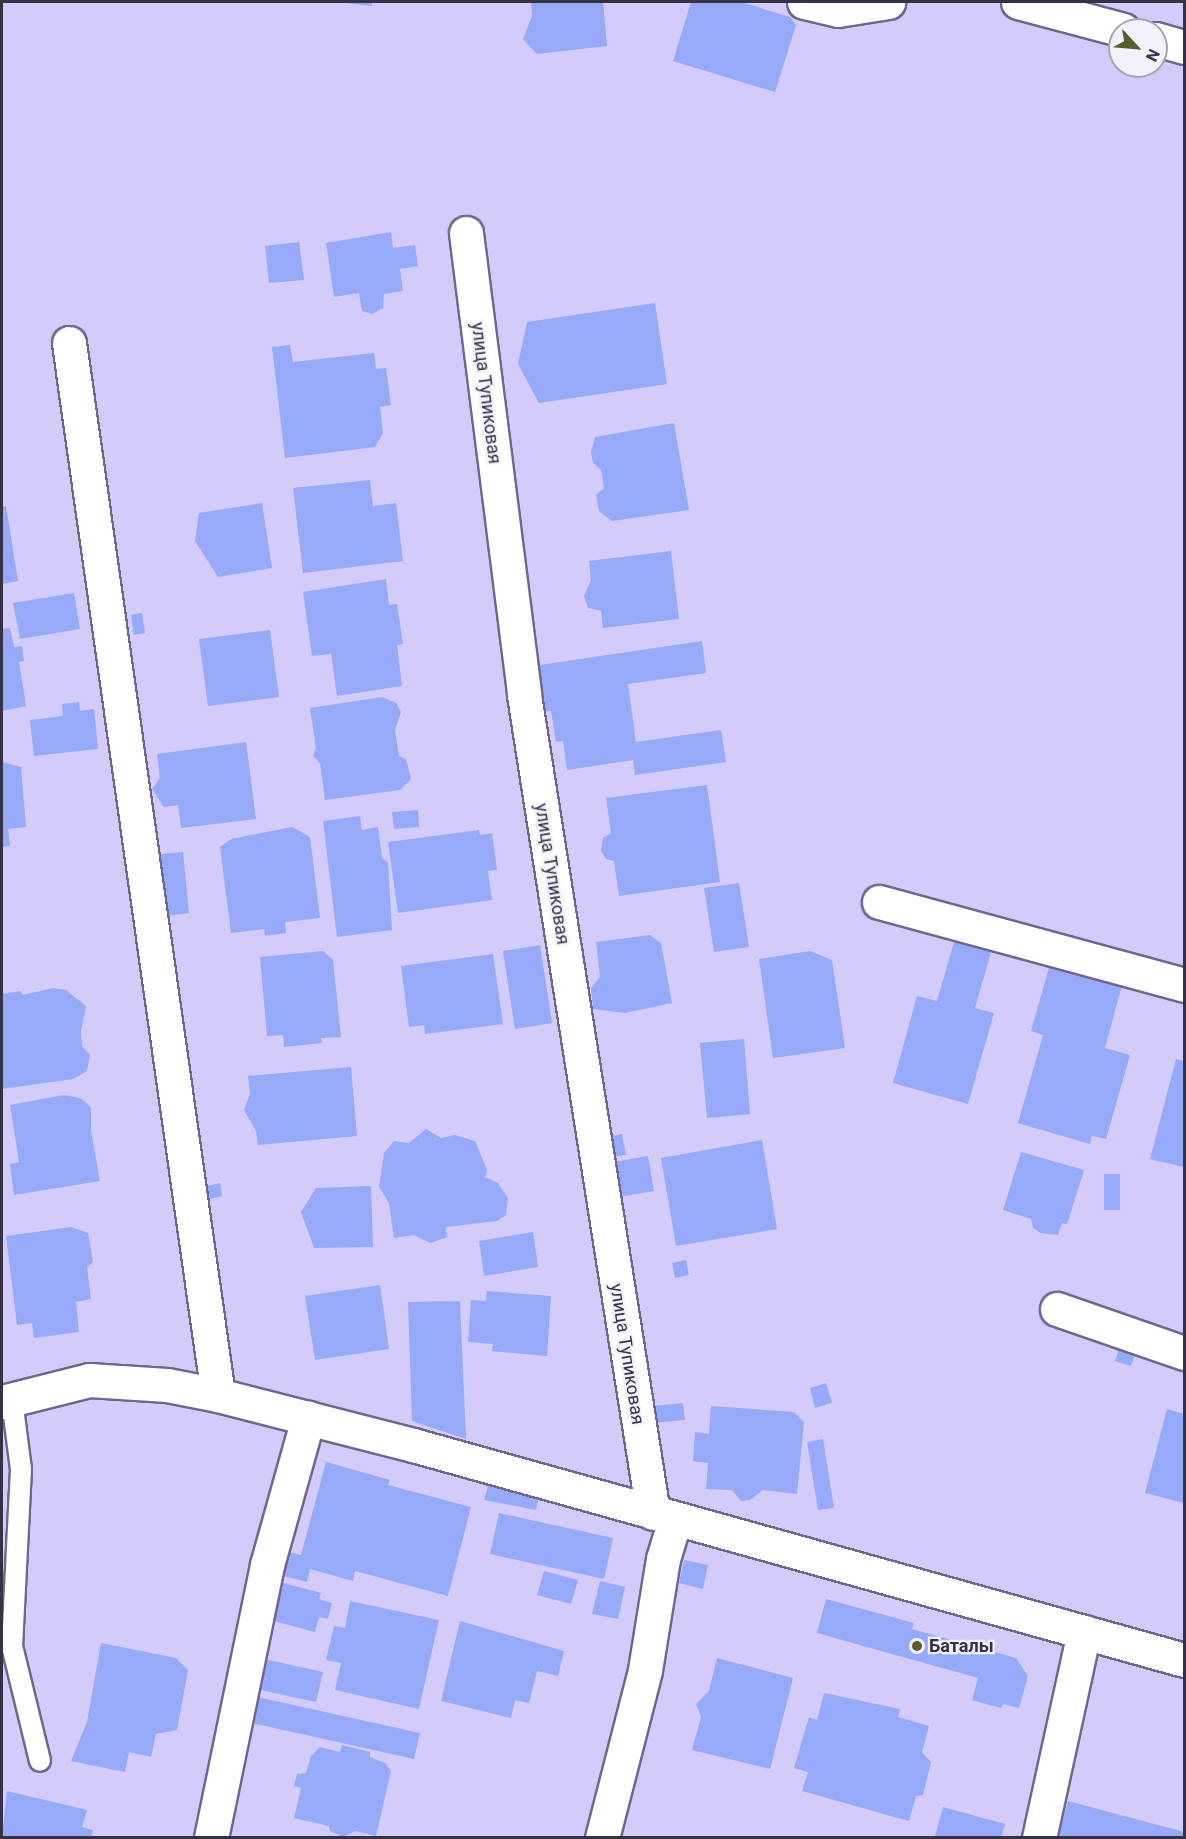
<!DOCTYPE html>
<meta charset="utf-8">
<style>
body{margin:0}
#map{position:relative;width:1186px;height:1839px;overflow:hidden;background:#d3cbfa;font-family:Roboto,sans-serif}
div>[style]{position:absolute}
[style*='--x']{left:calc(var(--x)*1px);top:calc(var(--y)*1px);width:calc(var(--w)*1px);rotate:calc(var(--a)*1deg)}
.building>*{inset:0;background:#97a9f9}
.roads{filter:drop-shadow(2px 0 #6f6690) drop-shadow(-2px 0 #6f6690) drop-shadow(0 2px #6f6690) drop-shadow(0 -2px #6f6690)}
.lane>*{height:20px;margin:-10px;padding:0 10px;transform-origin:10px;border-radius:10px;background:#fff}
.street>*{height:33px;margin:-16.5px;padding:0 16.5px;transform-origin:16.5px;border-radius:16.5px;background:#fff}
.dots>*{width:16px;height:16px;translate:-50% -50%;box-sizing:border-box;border:3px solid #f3f1fb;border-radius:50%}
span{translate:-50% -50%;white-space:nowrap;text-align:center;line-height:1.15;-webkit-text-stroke:4.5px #f3f1fb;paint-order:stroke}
.street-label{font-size:18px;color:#363245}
.poi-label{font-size:18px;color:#363245;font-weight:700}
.left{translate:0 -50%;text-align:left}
.frame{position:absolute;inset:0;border:3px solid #363245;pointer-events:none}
.north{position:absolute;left:1108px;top:18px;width:60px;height:60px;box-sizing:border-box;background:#f3f1fb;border:2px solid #a7a5b2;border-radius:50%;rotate:116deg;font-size:16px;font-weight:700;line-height:24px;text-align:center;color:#363245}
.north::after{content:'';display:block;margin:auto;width:21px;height:27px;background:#595d2b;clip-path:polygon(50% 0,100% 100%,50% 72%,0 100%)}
</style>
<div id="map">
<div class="building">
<i style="clip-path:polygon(336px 2px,372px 2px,372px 6px)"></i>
<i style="clip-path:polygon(531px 2px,603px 2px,607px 46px,537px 54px,523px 39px,532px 16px)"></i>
<i style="clip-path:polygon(691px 2px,741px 2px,790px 17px,796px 25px,775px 92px,673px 61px)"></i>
<i style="clip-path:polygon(391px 232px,393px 248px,415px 245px,418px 266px,400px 269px,403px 291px,384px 294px,383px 308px,372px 314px,362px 311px,359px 293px,334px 297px,326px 243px)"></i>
<i style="clip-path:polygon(299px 242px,304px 280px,269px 283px,265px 246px)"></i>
<i style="clip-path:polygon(655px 303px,667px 384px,539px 403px,518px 364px,527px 322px)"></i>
<i style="clip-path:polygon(290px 345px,293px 362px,374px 353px,376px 369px,386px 368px,391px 405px,380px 407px,383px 433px,375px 447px,285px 458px,272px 347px)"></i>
<i style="clip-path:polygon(674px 423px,689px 510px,612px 521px,599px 511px,596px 495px,604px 488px,601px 470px,593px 463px,591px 452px,595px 437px)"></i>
<i style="clip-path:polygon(370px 480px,373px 506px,396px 503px,403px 561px,303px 573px,293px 488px)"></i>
<i style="clip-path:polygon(262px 503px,272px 568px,218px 577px,195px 541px,199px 513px)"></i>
<i style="clip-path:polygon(6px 506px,18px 581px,2px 584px,2px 507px)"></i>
<i style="clip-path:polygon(671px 551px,679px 619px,603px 628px,601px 611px,588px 608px,584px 596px,591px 580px,589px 561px)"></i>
<i style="clip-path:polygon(386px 579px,389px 605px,397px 604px,403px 644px,397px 645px,402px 686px,337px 696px,331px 654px,312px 656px,303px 592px)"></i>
<i style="clip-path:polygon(74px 593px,80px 629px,20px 639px,13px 603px)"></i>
<i style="clip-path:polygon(142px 613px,145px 633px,134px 635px,131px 615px)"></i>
<i style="clip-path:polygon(10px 628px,14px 647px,22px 646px,24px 661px,19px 662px,26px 706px,2px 711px,2px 629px)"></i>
<i style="clip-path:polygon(270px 630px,279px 697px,208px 706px,199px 639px)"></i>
<i style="clip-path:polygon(702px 641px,706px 673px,628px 684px,636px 742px,721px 730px,726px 762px,635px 775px,633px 760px,567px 770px,563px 741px,556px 742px,551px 711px,539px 712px,533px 666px)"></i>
<i style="clip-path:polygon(382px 697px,396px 703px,401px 712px,395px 730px,399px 756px,406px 759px,411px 779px,400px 790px,325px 800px,320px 763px,313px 756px,316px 748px,310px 708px)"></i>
<i style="clip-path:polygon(79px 702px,80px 711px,94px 709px,98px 749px,34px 756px,30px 720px,63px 716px,62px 704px)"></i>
<i style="clip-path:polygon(246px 742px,256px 819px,181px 828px,178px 805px,164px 807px,152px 789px,160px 778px,157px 754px)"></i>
<i style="clip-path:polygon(2px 762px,21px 767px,26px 827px,8px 829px,10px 846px,2px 847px)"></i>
<i style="clip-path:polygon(707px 785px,720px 882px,619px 896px,614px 861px,606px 859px,601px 851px,603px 838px,611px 833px,606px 798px)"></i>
<i style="clip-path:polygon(418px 810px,419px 827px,394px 829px,392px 812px)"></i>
<i style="clip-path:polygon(360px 816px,362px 830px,378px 827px,382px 857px,388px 863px,392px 930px,337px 937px,323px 821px)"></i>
<i style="clip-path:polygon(292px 827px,310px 837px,320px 918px,285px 922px,286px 933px,265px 936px,264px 929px,231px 933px,220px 847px,231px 839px)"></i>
<i style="clip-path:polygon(479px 830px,480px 835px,492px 833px,497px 870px,488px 871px,492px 900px,398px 913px,388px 842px)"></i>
<i style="clip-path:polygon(183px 852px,189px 913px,159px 917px,152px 855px)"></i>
<i style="clip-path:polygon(739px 883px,749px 947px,714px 952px,704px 888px)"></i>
<i style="clip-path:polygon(650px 935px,661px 943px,672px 1003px,625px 1013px,593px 1009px,591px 988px,600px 977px,596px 942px)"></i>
<i style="clip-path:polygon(954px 942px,991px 952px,975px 1008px,994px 1013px,968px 1104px,893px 1083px,917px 996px,937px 1001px)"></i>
<i style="clip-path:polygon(540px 945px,552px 1023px,515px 1029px,503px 951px)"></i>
<i style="clip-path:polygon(323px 951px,333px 960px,341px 1037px,321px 1038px,322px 1043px,284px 1047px,283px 1035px,267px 1036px,260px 957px)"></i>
<i style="clip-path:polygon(810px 951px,832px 960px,845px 1048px,773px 1058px,759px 959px)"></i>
<i style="clip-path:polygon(493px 954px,503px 1024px,425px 1034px,424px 1025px,409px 1027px,401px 966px)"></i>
<i style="clip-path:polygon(1052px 957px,1124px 978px,1105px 1048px,1130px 1055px,1106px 1139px,1092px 1136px,1090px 1144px,1018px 1123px,1043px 1035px,1031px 1031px)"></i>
<i style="clip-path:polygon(53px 988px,66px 990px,86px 1006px,81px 1031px,82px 1046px,90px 1055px,87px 1071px,73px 1079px,2px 1089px,2px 994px,20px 991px,23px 995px)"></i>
<i style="clip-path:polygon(744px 1039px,750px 1114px,707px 1118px,700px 1043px)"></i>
<i style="clip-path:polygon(1176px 1059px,1184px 1061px,1184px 1167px,1150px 1159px)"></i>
<i style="clip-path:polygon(351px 1067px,357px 1136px,258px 1145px,256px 1131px,244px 1110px,250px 1094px,248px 1076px)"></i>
<i style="clip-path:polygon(64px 1095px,80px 1098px,91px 1107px,91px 1131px,100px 1181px,14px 1195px,10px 1164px,19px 1162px,10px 1105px)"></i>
<i style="clip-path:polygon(426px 1129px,441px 1138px,455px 1135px,475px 1141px,487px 1170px,485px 1177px,498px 1183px,508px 1198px,506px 1215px,497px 1221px,446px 1227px,447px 1237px,430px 1243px,414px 1235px,394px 1238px,389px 1203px,379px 1187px,384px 1153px,394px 1141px,409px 1143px)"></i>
<i style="clip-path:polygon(622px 1134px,626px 1155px,610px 1157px,606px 1137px)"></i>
<i style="clip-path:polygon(762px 1140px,777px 1229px,676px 1246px,661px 1158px)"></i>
<i style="clip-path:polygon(1021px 1152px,1084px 1170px,1067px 1224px,1062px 1223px,1058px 1235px,1041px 1233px,1033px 1228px,1031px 1219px,1003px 1210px)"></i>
<i style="clip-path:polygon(648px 1156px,654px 1191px,613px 1198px,608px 1163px)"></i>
<i style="clip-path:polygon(1104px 1174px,1120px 1174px,1120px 1210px,1104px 1210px)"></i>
<i style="clip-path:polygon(220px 1183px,222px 1196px,210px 1199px,207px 1186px)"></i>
<i style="clip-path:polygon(371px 1186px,373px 1247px,314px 1248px,301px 1212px,316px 1188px)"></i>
<i style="clip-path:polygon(71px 1227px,88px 1233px,93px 1262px,87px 1267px,91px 1299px,76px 1302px,79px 1332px,34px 1338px,32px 1323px,17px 1325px,6px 1236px)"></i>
<i style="clip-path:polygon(533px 1232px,538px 1267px,484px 1276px,479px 1241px)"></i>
<i style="clip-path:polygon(686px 1260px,689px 1275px,675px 1278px,672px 1263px)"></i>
<i style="clip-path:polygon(380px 1285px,389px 1349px,315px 1360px,305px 1296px)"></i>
<i style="clip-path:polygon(487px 1291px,551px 1296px,547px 1356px,492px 1351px,493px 1344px,468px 1342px,471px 1300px,486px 1301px)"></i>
<i style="clip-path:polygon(460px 1301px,466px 1439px,412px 1421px,408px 1302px)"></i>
<i style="clip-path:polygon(1120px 1346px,1136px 1351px,1131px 1366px,1115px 1361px)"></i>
<i style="clip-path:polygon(826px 1383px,832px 1403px,815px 1408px,810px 1388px)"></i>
<i style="clip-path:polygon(683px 1403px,685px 1420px,654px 1423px,652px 1406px)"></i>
<i style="clip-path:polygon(711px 1406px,794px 1412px,804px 1422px,797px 1494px,763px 1490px,750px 1500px,741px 1501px,732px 1490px,706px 1489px,708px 1463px,693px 1461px,695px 1432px,709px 1434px)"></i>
<i style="clip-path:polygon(1167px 1409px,1184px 1414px,1184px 1503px,1145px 1493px)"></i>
<i style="clip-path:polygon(823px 1439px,834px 1508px,818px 1510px,807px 1442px)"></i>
<i style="clip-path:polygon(326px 1462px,390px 1480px,388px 1485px,471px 1507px,448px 1596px,355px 1571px,353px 1581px,310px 1569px,307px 1582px,280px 1575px,286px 1551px,301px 1555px)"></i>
<i style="clip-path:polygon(488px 1486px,539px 1495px,536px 1510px,484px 1500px)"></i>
<i style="clip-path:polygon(499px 1513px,613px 1538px,604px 1579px,490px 1554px)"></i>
<i style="clip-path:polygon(684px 1560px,708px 1565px,703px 1589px,679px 1583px)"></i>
<i style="clip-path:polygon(544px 1571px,578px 1580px,571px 1604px,537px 1595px)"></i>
<i style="clip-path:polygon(276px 1581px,321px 1593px,319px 1599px,332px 1603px,328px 1619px,319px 1617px,315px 1632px,266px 1619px)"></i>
<i style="clip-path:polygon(600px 1581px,625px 1587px,618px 1619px,592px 1614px)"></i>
<i style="clip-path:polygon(826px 1599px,914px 1623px,912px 1629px,1016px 1658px,1028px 1676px,1019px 1708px,1003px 1704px,1001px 1708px,972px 1700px,978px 1678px,817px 1633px)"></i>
<i style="clip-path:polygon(350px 1601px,439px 1620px,419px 1709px,335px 1690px,341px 1663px,326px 1660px,334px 1626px,345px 1628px)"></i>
<i style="clip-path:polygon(460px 1621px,564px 1651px,558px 1676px,537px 1671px,529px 1703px,515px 1700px,511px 1718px,441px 1701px)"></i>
<i style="clip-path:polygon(101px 1643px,176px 1658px,188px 1670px,177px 1730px,156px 1734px,151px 1757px,129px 1752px,125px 1772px,71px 1761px,87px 1722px)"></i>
<i style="clip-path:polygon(259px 1658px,323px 1672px,316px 1702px,252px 1688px)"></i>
<i style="clip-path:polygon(717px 1658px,793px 1678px,770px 1769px,692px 1750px,701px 1717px,696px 1704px,709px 1691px)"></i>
<i style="clip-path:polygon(824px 1693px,900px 1709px,898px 1717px,929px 1726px,922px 1752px,931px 1762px,923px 1795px,916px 1796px,909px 1821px,802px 1791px,808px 1772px,794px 1768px,809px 1717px,817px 1720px)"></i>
<i style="clip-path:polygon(253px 1696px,420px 1733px,414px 1759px,247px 1722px)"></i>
<i style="clip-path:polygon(342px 1745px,370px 1752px,370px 1757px,385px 1763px,391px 1771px,376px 1836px,355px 1831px,343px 1837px,330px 1831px,329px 1826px,294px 1818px,301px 1788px,294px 1786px,297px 1774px,306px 1773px,311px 1756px,320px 1747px,340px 1752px)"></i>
<i style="clip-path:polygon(7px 1791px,87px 1810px,82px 1827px,93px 1830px,91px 1838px,2px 1838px)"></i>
<i style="clip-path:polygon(1068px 1801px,1184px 1832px,1184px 1838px,1058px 1838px)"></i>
<i style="clip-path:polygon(943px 1807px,1005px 1824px,1001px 1838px,935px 1836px)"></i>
</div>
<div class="roads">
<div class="lane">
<i style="--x:12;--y:1400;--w:70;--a:82.6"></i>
<i style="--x:21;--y:1469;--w:177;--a:92.9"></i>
<i style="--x:12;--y:1646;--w:118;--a:76.3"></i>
</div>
<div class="street">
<i style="--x:804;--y:2;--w:35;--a:13"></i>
<i style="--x:838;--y:10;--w:51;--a:-9.1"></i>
<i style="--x:1018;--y:2;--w:109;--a:14.9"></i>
<i style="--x:1156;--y:39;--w:29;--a:16"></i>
<i style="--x:466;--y:233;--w:466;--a:82.8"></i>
<i style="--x:524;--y:695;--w:828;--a:81.04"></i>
<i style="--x:69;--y:343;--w:1062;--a:81.94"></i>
<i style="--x:879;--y:902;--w:316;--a:15.2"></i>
<i style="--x:1057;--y:1309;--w:134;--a:19.1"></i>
<i style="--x:2;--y:1402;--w:90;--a:-14.2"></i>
<i style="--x:89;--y:1380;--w:78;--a:3.7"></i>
<i style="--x:167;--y:1385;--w:52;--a:11.1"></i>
<i style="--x:218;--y:1395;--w:201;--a:14.4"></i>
<i style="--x:413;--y:1445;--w:800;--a:15.58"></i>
<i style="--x:211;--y:1838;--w:279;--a:-78.4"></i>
<i style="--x:267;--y:1565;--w:153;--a:-74.4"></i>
<i style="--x:602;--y:1838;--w:173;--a:-75.6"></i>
<i style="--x:645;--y:1670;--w:112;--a:-80.8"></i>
<i style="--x:663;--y:1559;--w:42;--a:-73.3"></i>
<i style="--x:1039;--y:1838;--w:211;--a:-77.7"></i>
</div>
</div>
<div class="dots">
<i style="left:917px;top:1646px;background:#595d2b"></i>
</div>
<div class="street-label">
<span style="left:486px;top:393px;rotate:83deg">улица Тупиковая</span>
<span style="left:552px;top:874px;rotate:81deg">улица Тупиковая</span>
<span style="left:627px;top:1354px;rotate:81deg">улица Тупиковая</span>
</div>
<div class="poi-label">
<span class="left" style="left:929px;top:1646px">Баталы</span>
</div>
<div class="frame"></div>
<div class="north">N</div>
</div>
